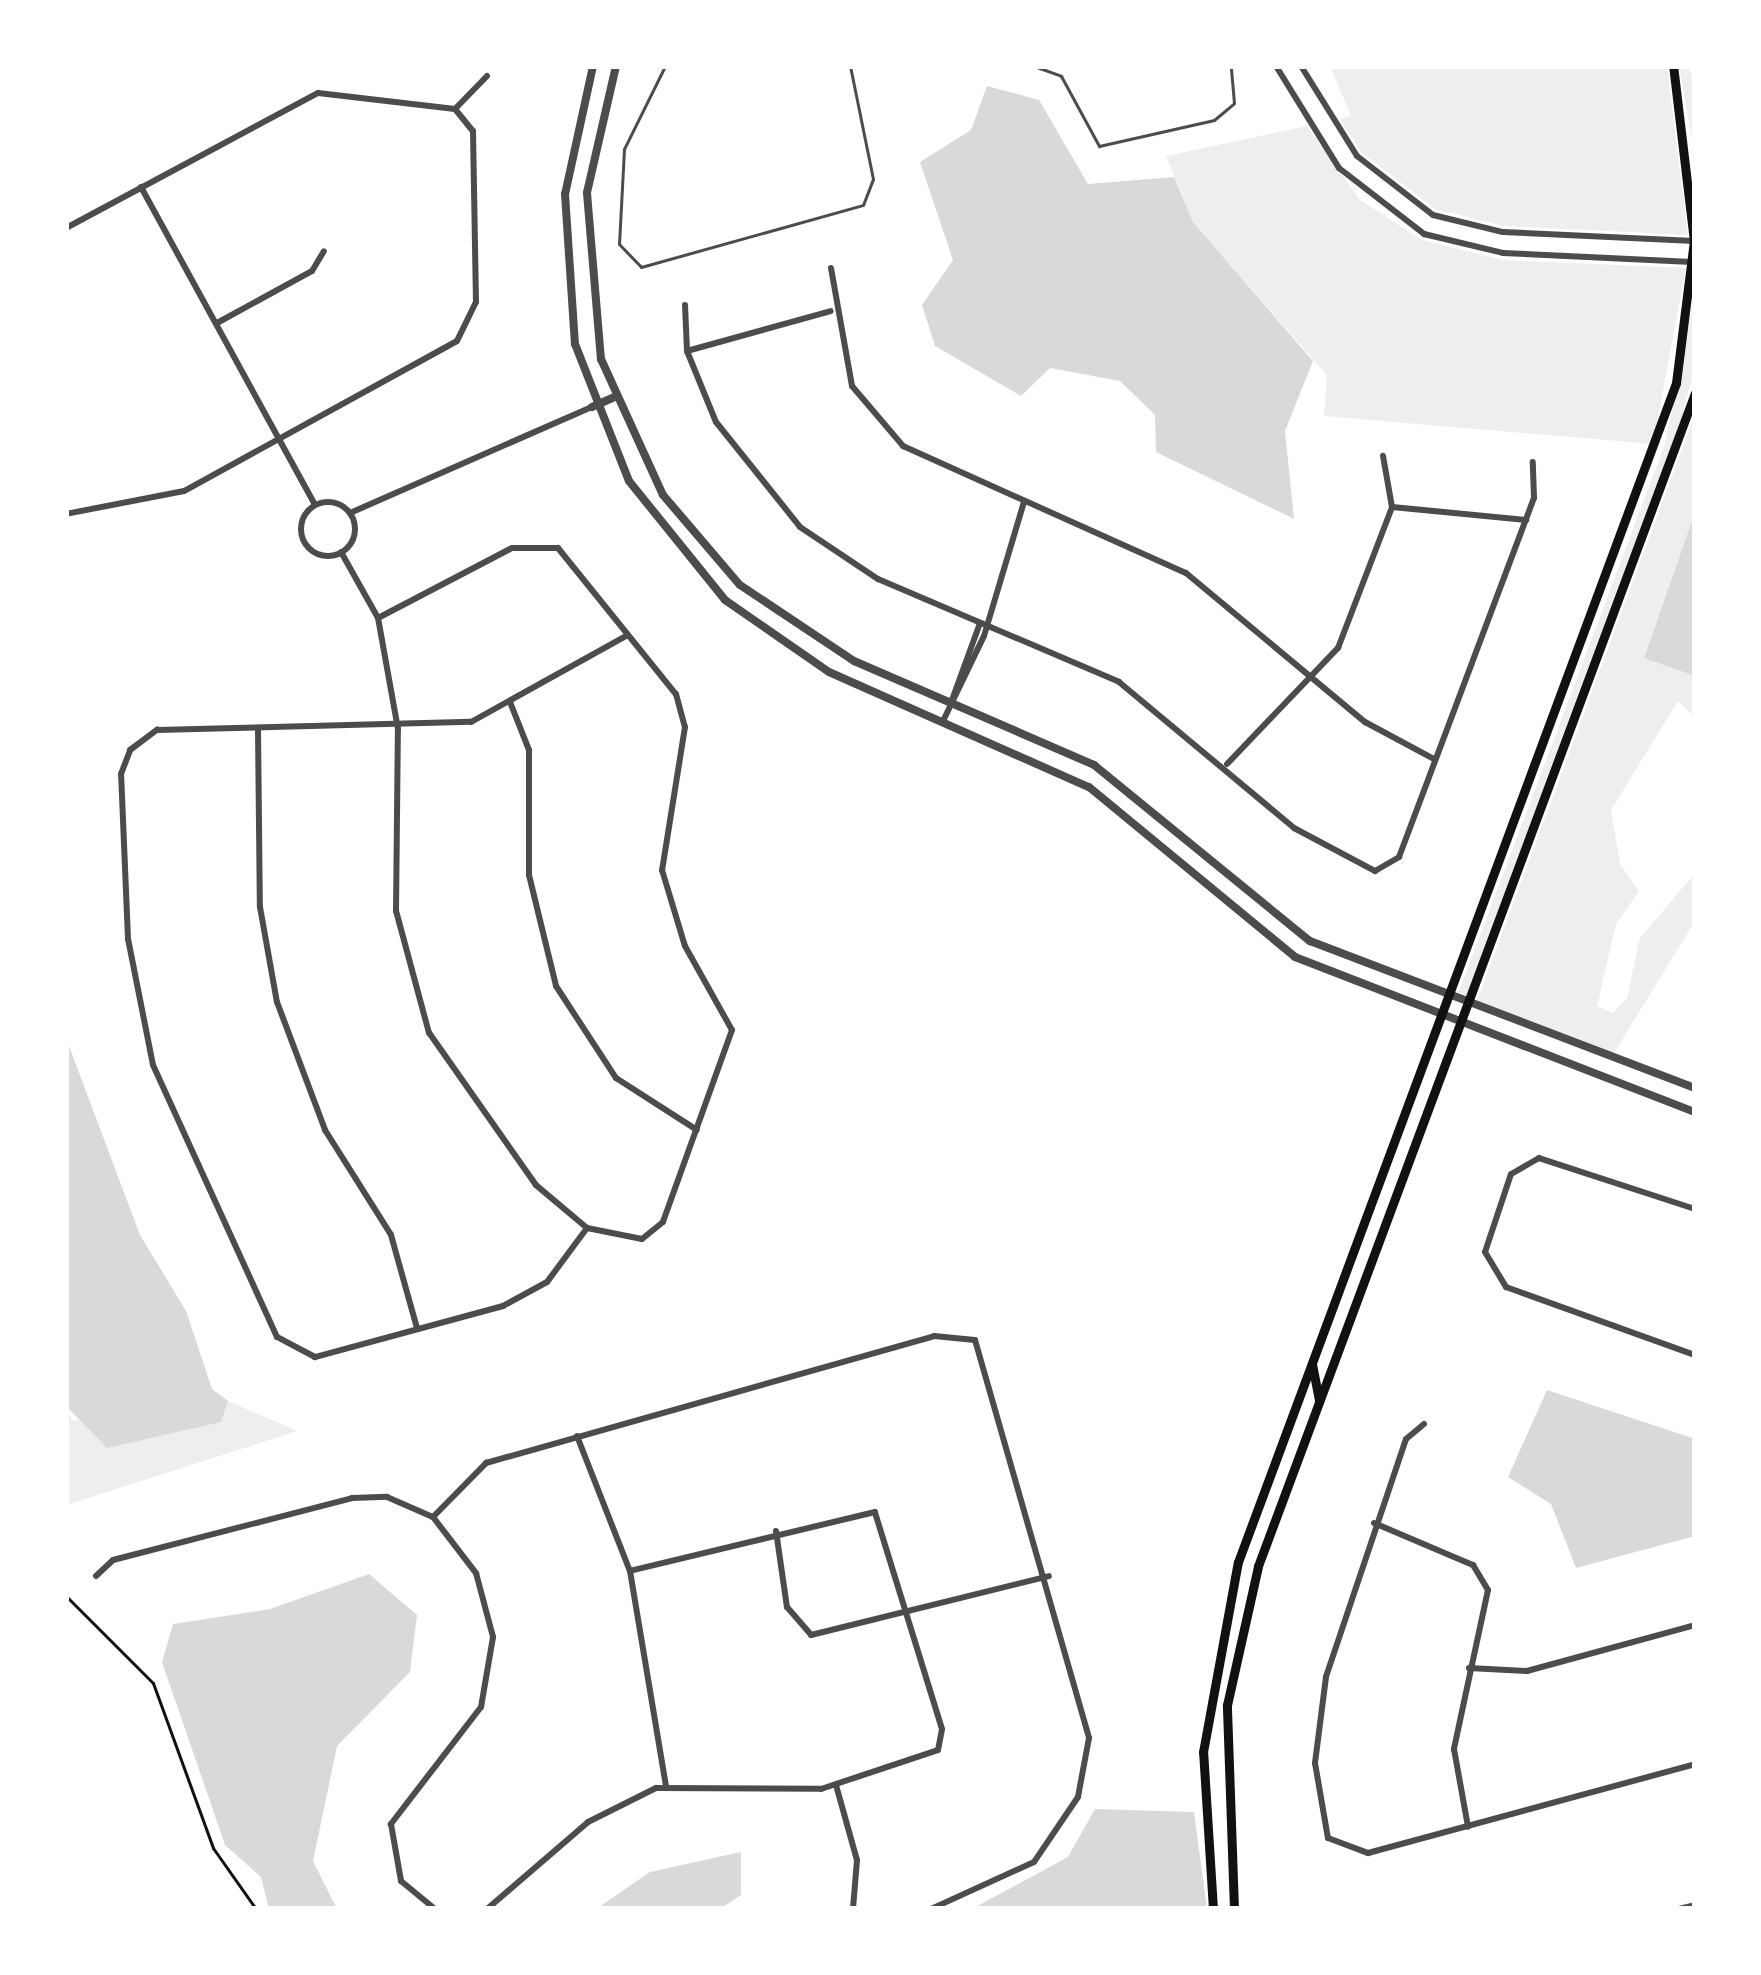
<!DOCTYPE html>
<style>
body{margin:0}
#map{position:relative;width:1761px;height:1975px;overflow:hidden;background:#fff;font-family:"Zilla Slab",serif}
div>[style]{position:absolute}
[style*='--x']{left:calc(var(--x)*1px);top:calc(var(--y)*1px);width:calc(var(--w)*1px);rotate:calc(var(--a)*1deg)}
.green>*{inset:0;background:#eee}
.water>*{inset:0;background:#d9d9d9}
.path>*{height:3px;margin:-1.5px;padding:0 1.5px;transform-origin:1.5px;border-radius:1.5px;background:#111}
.service>*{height:3px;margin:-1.5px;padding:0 1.5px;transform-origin:1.5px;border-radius:1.5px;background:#4c4c4c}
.minor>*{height:6px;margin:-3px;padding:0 3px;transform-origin:3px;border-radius:3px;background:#4c4c4c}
.minor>.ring{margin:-3px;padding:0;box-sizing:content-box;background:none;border:6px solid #4c4c4c;border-radius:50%}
.tertiary>*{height:8px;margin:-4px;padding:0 4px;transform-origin:4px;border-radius:4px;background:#4c4c4c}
.secondary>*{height:9px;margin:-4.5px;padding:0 4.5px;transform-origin:4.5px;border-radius:4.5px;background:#111}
span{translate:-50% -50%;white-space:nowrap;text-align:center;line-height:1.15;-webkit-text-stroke:12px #fff;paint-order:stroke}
.frame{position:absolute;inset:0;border:69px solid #fff;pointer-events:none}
</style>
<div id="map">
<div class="green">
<i style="clip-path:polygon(1330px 66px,1667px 66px,1688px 235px,1503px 226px,1435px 209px,1361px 152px,1340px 119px,1351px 116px)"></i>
<i style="clip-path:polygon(1679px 66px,1689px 66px,1695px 92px,1695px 158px)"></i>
<i style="clip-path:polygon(1307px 126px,1360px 200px,1422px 240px,1504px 260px,1686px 268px,1653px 444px,1324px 416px,1327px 375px,1193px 222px,1166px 156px)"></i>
<i style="clip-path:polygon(1695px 292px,1695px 367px,1673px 449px,1466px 997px,1458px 994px,1665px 444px)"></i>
<i style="clip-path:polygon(1695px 414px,1695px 512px,1644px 657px,1695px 676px,1695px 718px,1678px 701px,1611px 810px,1620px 864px,1639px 891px,1616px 924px,1597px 1006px,1613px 1013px,1627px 998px,1640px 938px,1695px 873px,1695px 921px,1614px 1053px,1477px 1001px)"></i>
<i style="clip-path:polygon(228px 1401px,297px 1431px,66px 1505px,66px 1406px,72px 1420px,220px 1422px)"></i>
</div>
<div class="water">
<i style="clip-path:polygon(987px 86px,1039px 100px,1088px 184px,1174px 177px,1193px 222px,1313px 361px,1285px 431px,1294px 519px,1156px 452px,1155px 415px,1120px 381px,1050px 368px,1021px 396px,935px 346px,922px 305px,953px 260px,920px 162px,971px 130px)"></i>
<i style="clip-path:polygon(1695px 512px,1695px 676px,1644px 658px)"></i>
<i style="clip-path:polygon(66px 1038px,140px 1235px,186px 1311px,212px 1389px,228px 1401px,221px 1422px,107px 1448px,66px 1406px)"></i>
<i style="clip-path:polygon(1547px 1390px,1695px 1439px,1695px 1536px,1576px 1568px,1551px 1504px,1508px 1477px)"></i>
<i style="clip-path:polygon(369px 1574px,417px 1615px,410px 1672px,337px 1746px,313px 1861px,337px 1909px,269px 1909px,261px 1877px,225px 1845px,162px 1662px,173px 1624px,270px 1609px)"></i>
<i style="clip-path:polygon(1095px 1809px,1194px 1812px,1207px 1909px,972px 1909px,1068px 1857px)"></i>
<i style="clip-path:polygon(741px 1852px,741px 1895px,720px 1909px,596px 1909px,650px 1872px)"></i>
</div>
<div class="path">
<i style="--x:66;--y:610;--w:54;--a:90"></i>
<i style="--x:66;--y:1596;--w:123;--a:45"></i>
<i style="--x:153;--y:1683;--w:176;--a:70"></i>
<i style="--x:213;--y:1848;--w:75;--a:54.8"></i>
</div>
<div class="service">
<i style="--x:665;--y:66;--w:93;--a:116.3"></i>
<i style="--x:624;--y:149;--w:95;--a:93"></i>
<i style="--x:619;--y:244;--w:32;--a:46"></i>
<i style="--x:641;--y:267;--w:230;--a:-15.6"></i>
<i style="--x:863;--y:205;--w:28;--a:-69"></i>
<i style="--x:873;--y:179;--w:115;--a:-101.5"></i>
<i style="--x:1034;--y:66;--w:29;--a:20"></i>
<i style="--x:1061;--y:76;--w:80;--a:61.5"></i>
<i style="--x:1099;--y:146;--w:118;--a:-12.7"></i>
<i style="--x:1214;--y:120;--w:26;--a:-40"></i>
<i style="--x:1234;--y:103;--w:37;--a:-95"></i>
</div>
<div class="minor">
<i style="--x:1276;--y:66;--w:120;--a:58.3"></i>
<i style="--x:1339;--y:168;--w:108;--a:37.8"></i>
<i style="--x:1424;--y:234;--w:81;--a:13.5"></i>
<i style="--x:1503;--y:253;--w:189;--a:2.7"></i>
<i style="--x:1301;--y:66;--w:106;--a:58.1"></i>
<i style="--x:1357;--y:156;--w:96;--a:37.8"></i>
<i style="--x:1433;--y:215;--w:72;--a:13.7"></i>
<i style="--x:1503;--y:232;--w:191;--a:2.7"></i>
<i style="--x:455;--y:109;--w:46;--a:-45.9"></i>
<i style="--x:141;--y:187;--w:362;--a:61.3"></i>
<i style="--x:66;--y:228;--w:286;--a:-28.2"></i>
<i style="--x:318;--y:93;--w:138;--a:6.7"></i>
<i style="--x:455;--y:109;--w:28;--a:51"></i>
<i style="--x:473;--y:131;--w:171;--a:89"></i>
<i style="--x:476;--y:302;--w:43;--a:116"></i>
<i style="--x:457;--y:341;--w:311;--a:151.2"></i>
<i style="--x:184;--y:491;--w:120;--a:169"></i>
<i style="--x:831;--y:268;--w:120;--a:79.9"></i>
<i style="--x:852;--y:386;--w:79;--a:49.6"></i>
<i style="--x:903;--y:446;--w:310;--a:24.2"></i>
<i style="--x:1186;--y:573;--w:233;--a:39.8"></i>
<i style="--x:1365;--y:722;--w:78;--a:28.2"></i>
<i style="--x:685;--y:305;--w:46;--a:87.5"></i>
<i style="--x:687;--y:351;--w:77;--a:67.8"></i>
<i style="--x:716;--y:422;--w:134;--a:51.3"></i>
<i style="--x:800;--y:527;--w:94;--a:33.7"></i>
<i style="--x:878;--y:579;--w:262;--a:23.1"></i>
<i style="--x:1119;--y:682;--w:228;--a:39.8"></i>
<i style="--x:1294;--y:828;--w:92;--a:28"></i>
<i style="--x:1375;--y:871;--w:28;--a:-30"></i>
<i style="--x:1399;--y:857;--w:384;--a:-69.4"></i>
<i style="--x:1534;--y:498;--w:36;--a:-92"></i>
<i style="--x:217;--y:323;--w:108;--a:-28.7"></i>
<i style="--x:312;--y:271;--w:23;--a:-59"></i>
<i style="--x:687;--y:351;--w:149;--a:-15.5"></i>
<i class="ring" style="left:301px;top:502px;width:48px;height:48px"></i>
<i style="--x:1392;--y:507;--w:135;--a:5.5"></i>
<i style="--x:350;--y:513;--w:264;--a:-23.7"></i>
<i style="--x:341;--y:552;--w:76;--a:60.7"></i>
<i style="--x:378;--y:618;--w:151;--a:-27.6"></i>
<i style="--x:512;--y:548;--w:46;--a:0"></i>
<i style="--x:558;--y:548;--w:188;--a:51.1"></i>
<i style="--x:676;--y:694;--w:34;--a:75"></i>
<i style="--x:685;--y:727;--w:145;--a:99.1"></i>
<i style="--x:662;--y:870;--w:79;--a:73.2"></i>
<i style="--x:685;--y:946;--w:96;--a:60.8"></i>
<i style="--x:732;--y:1030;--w:204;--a:109.8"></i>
<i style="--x:663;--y:1222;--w:27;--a:141"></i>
<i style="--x:642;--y:1239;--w:56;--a:-168.7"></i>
<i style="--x:587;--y:1228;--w:67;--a:-139.9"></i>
<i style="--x:536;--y:1185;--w:186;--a:-125.1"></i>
<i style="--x:429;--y:1033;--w:126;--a:-105.1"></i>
<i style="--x:396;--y:911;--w:182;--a:-89.4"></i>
<i style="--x:398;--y:729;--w:113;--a:-100.2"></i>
<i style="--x:952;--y:700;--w:82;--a:-70"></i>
<i style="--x:510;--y:702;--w:52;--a:68.4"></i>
<i style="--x:529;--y:750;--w:125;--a:90"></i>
<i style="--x:529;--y:875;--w:114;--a:76.3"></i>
<i style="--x:556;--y:986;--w:110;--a:56.9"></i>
<i style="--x:616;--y:1078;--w:96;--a:32.7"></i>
<i style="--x:944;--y:719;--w:92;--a:-64.3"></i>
<i style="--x:984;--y:636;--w:140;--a:-73.4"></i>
<i style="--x:258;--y:729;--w:178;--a:89.4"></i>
<i style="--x:260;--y:907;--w:97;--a:79.9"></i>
<i style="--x:277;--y:1002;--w:137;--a:69.4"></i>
<i style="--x:325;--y:1130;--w:124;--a:57.8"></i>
<i style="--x:391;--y:1235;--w:97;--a:74.4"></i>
<i style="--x:1227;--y:764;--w:161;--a:-46.3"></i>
<i style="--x:1338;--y:648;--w:151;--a:-69"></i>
<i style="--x:1392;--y:507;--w:52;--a:-100"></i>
<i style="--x:1695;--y:1209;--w:164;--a:-161.9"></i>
<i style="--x:1539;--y:1158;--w:32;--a:150"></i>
<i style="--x:1511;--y:1174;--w:82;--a:108.4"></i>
<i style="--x:1485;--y:1252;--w:41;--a:59"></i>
<i style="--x:1506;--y:1287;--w:201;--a:19.8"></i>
<i style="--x:587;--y:1228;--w:67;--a:126.5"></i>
<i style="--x:547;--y:1282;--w:50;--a:151.4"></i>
<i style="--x:503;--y:1306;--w:195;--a:164.8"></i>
<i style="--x:315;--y:1357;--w:43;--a:-152.2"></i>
<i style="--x:277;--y:1337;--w:299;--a:-114.5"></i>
<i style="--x:153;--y:1065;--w:128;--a:-101.2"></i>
<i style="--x:128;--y:939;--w:165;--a:-92.4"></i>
<i style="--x:121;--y:774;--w:26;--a:-69"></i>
<i style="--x:130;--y:750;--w:34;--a:-37"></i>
<i style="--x:157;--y:730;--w:314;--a:-1.5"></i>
<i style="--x:471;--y:722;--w:179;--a:-29"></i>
<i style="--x:1424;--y:1424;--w:23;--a:140"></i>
<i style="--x:1406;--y:1439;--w:251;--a:108.6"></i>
<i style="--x:1326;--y:1677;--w:87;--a:97.3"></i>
<i style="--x:1315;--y:1763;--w:76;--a:80.2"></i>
<i style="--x:1328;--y:1838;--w:43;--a:20.6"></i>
<i style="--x:1368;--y:1853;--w:339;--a:-15.2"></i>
<i style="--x:577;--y:1436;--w:145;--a:68.6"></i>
<i style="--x:630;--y:1571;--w:217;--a:80.5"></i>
<i style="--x:433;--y:1517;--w:76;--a:-45.5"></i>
<i style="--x:486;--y:1463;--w:466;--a:-15.8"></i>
<i style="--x:934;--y:1336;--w:41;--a:5.6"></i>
<i style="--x:975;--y:1340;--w:414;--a:74"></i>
<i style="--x:1089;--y:1738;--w:60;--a:100.6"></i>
<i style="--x:1078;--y:1797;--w:78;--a:124.1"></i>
<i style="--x:1034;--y:1862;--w:113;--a:155.5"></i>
<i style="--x:1374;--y:1523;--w:108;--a:23"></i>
<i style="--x:1473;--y:1565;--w:29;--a:59"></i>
<i style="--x:1488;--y:1590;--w:163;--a:102.1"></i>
<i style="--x:1454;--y:1749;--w:79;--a:79.8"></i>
<i style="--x:776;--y:1531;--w:77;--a:81.8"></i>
<i style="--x:787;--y:1607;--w:37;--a:49"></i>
<i style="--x:811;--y:1635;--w:245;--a:-13.9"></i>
<i style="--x:96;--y:1576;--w:23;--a:-43"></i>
<i style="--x:113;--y:1560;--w:247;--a:-14.5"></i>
<i style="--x:352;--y:1498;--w:35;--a:-2"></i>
<i style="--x:387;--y:1497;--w:50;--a:23.5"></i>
<i style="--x:433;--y:1517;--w:71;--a:52.5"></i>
<i style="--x:476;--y:1573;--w:66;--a:75.1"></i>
<i style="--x:493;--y:1637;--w:71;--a:99.7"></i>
<i style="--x:481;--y:1707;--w:148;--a:127.6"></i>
<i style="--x:391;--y:1824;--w:58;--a:80"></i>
<i style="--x:401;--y:1881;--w:44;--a:39.5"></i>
<i style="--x:1469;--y:1668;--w:58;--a:3"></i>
<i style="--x:1527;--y:1671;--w:174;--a:-15.3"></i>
<i style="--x:836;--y:1785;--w:78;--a:74.4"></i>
<i style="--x:857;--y:1860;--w:49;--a:94.7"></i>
<i style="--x:487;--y:1909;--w:133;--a:-40.7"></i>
<i style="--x:588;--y:1822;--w:76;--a:-26.6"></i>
<i style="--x:656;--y:1788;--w:165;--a:0.3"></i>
<i style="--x:821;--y:1789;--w:123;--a:-18.4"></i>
<i style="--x:938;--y:1750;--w:21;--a:-79"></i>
<i style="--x:942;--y:1729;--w:227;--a:-107.2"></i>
<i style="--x:875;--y:1512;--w:252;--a:166.5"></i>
<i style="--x:1679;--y:1909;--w:16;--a:-14"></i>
</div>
<div class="tertiary">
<i style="--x:593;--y:66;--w:131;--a:102.3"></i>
<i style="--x:565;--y:194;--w:150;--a:86.2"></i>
<i style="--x:575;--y:344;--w:147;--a:68.5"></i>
<i style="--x:629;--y:481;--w:153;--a:51.1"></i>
<i style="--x:725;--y:600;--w:126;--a:34.7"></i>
<i style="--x:829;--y:672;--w:284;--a:23.9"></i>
<i style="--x:1089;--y:787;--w:267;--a:39.5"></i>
<i style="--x:1295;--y:957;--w:429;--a:21.2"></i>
<i style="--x:616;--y:66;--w:130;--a:102.9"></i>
<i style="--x:587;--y:193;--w:167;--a:85.2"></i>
<i style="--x:601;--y:359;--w:149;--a:65.5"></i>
<i style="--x:663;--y:495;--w:118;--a:49.5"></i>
<i style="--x:740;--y:585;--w:137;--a:33.7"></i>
<i style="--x:854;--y:661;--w:262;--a:23.4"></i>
<i style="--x:1094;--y:765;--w:279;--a:39.2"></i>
<i style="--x:1310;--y:941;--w:412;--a:20.9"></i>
<i style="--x:592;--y:407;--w:24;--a:-24"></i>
</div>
<div class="secondary">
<i style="--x:1312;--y:1364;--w:37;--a:79"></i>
<i style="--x:1213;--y:1909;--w:157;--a:-93.6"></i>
<i style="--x:1203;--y:1752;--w:193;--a:-79.6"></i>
<i style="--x:1238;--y:1562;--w:1258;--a:-69.62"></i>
<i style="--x:1676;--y:383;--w:143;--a:-82.8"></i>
<i style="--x:1694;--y:241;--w:176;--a:-96.8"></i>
<i style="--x:1234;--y:1909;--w:204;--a:-92"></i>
<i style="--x:1227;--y:1705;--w:142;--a:-77.4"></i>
<i style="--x:1258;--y:1566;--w:1252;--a:-69.57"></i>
</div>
<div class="frame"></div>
</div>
